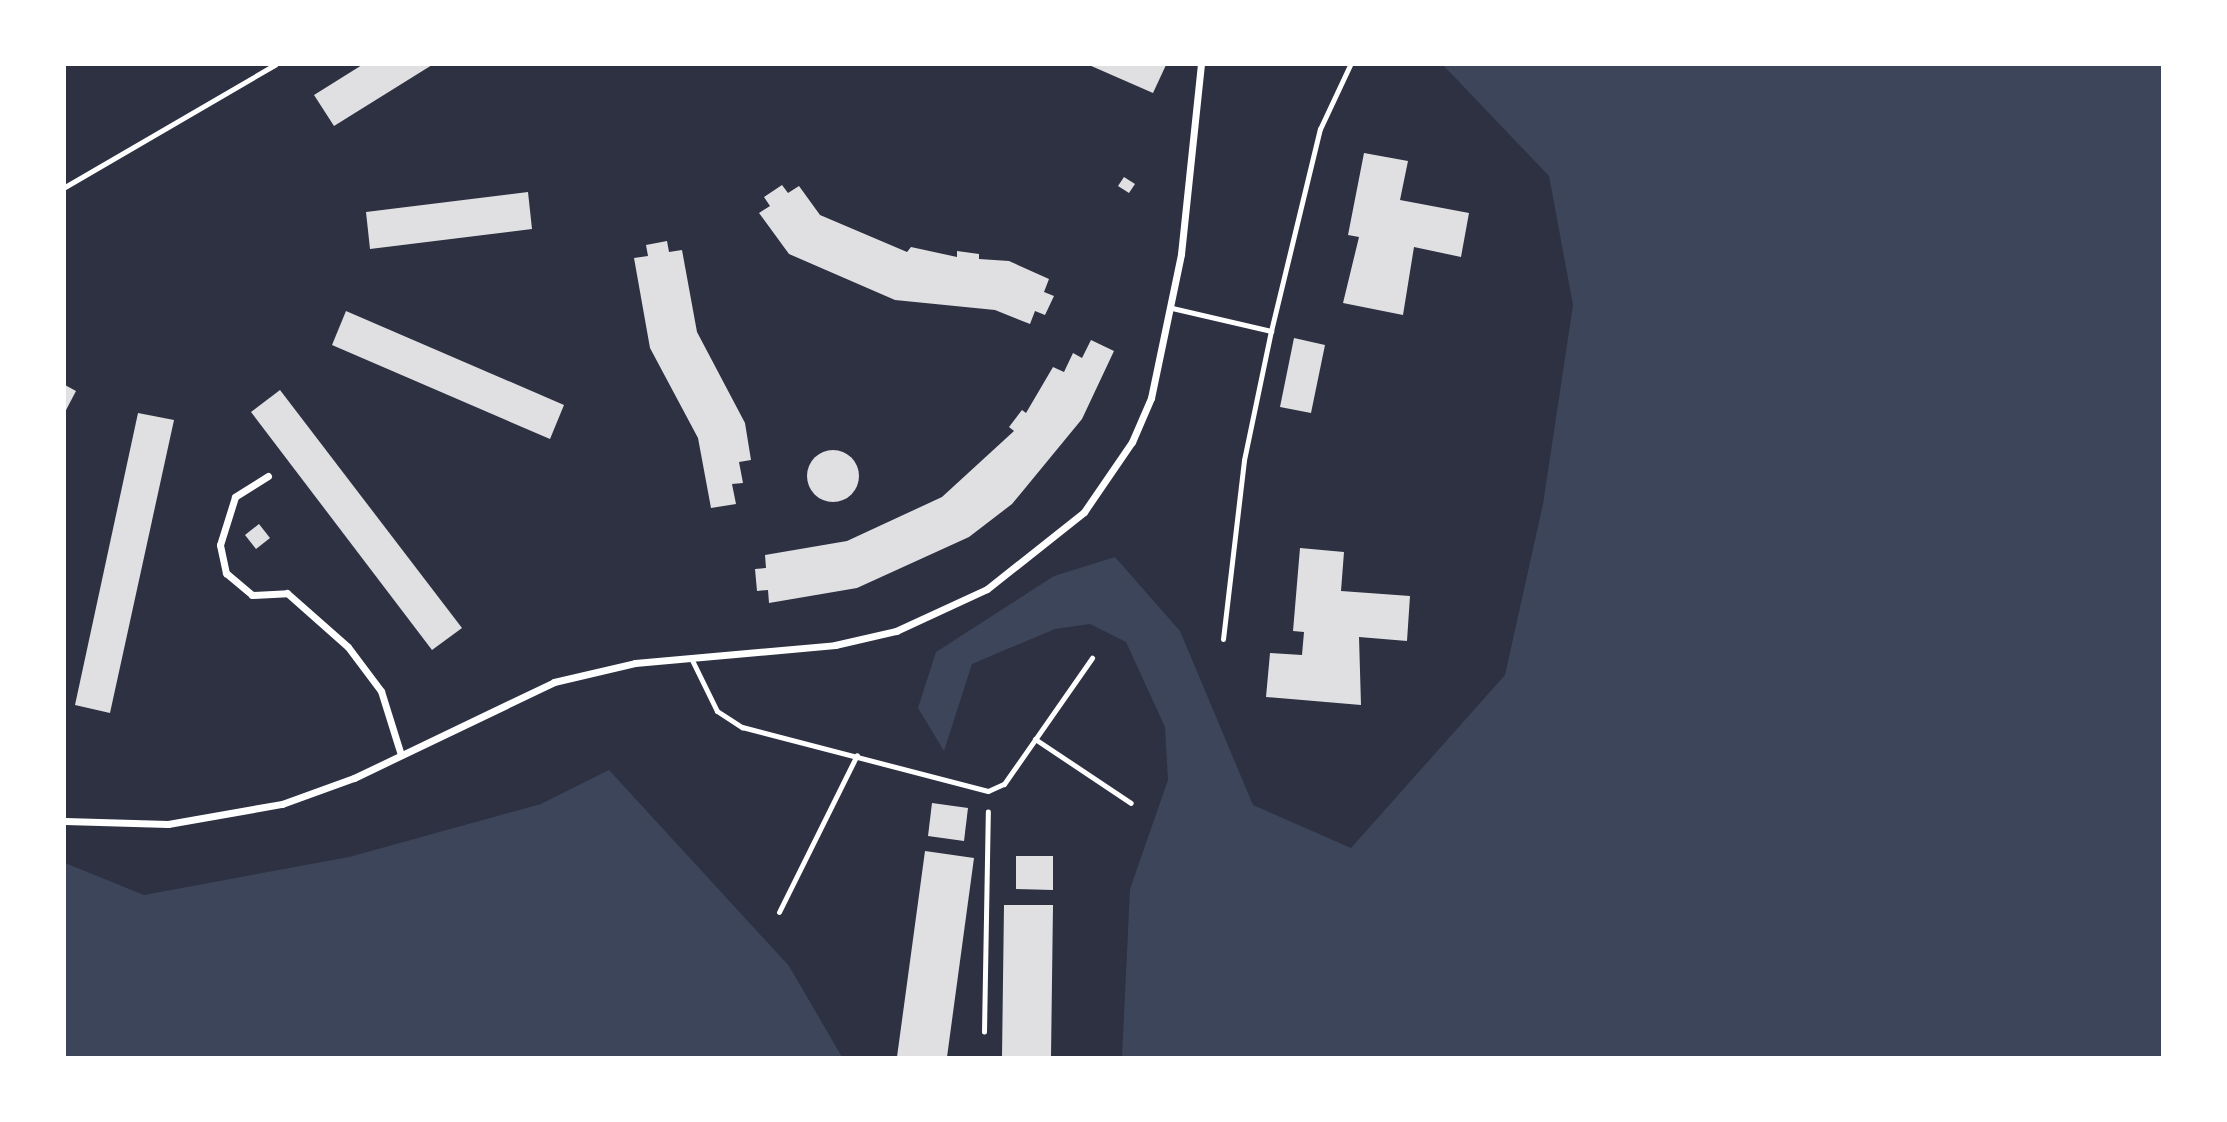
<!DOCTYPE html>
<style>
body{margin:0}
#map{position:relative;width:2227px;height:1122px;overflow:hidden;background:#2d3142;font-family:"Fira Sans",sans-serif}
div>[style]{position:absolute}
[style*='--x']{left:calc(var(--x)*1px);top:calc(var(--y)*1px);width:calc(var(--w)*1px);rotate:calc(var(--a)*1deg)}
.green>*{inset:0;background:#3c4559}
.building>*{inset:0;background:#e0e0e3}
.round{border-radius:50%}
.path>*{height:4.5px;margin:-2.25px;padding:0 2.25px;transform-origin:2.25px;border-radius:2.25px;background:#fff}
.service>*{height:5px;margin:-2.5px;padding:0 2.5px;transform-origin:2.5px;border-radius:2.5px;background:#fff}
.minor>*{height:7px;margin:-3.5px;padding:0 3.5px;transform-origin:3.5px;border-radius:3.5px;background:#fff}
span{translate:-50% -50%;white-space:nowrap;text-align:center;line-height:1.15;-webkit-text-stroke:7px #fff;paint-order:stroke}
.frame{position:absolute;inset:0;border:66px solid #fff;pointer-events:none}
</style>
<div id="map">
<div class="green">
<i style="clip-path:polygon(1443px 65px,2162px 65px,2162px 1057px,1122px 1057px,1130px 889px,1168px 780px,1165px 727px,1126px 642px,1090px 624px,1055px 629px,972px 664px,944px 751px,918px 708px,936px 652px,1054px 576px,1115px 557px,1180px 631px,1253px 805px,1351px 848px,1505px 675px,1543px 504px,1573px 305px,1549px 176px)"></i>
<i style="clip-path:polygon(609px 770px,789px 966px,842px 1057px,65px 1057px,65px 863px,144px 895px,349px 857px,541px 804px)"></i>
</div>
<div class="building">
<i style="clip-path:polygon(362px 65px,432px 65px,334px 126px,314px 95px)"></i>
<i style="clip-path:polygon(1089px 65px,1166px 65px,1153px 93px)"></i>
<i style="clip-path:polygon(1364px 153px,1408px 161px,1400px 200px,1469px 213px,1461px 257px,1414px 247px,1403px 315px,1343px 303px,1359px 237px,1348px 235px)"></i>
<i style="clip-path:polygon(1124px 177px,1135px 184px,1129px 193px,1118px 186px)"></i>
<i style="clip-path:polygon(782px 185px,788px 193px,799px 186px,820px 215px,907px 252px,911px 247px,957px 257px,957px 251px,979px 254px,979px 259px,1009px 261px,1049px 279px,1044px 292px,1054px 296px,1045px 315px,1035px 311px,1030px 324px,995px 310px,895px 300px,789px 254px,759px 213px,770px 206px,764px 197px)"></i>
<i style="clip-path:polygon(528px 192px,532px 229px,370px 249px,366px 212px)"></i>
<i style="clip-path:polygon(667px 241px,669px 252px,682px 250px,697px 332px,745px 423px,751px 460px,739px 462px,743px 483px,732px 484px,736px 504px,711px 508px,698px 438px,650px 348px,634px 258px,648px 256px,646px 245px)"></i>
<i style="clip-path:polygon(346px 311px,564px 405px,550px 439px,332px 345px)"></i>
<i style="clip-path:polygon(1294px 338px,1325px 345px,1311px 413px,1280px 407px)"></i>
<i style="clip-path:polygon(1091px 340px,1114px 351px,1082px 419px,1012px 504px,969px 537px,857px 588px,769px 603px,768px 590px,757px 591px,755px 569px,766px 568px,765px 555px,847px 541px,942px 497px,1014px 431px,1009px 427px,1022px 410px,1026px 413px,1053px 367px,1064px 372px,1073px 353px,1082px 358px)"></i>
<i style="clip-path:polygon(65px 385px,76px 391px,65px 412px)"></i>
<i style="clip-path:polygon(280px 390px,462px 628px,432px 650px,251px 412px)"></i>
<i style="clip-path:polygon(138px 413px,174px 420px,110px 713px,75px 705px)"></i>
<i class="round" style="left:807px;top:450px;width:52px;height:52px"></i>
<i style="clip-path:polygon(259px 524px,270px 538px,256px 549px,245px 535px)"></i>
<i style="clip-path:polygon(1300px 548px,1344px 552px,1341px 591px,1410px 596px,1407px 641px,1359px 637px,1361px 705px,1266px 697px,1270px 653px,1302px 655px,1304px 632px,1293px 631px)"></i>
<i style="clip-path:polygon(932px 803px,968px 808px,964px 841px,928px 836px)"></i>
<i style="clip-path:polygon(925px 851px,974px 858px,947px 1057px,897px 1057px)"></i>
<i style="clip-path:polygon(1016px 856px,1053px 856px,1053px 890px,1016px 889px)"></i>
<i style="clip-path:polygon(1004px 905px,1053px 905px,1051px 1057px,1002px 1057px)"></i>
</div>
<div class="path">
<i style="--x:65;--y:187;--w:243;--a:-30.2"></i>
<i style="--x:984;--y:1032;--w:220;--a:-89"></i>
</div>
<div class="service">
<i style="--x:1172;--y:308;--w:102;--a:13.1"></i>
<i style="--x:1223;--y:639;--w:180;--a:-83.3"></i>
<i style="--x:1244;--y:460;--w:132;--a:-78.2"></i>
<i style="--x:1271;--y:331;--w:208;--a:-76.4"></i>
<i style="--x:1320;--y:129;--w:71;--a:-64.9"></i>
<i style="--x:691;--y:658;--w:59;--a:63.9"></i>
<i style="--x:717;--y:711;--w:30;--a:33"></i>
<i style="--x:742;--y:727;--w:254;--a:14.6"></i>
<i style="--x:988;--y:791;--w:17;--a:-24"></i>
<i style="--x:1004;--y:784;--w:154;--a:-55.1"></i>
<i style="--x:1035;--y:739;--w:115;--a:33.7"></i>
<i style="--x:779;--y:912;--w:175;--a:-63.6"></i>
</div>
<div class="minor">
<i style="--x:268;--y:476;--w:39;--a:148"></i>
<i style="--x:235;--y:497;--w:50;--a:107.4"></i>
<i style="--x:220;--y:545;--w:29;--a:78"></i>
<i style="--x:226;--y:573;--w:34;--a:40"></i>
<i style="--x:252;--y:595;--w:35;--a:-3"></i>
<i style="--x:287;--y:593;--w:81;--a:41.5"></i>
<i style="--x:348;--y:647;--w:55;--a:53.1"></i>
<i style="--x:381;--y:691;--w:67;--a:72.6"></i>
<i style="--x:65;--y:821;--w:103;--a:1.7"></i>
<i style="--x:168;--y:824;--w:116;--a:-10"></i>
<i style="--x:282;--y:804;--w:77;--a:-19.9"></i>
<i style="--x:354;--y:778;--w:222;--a:-25.6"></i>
<i style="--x:554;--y:682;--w:83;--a:-13.2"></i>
<i style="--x:635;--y:663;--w:201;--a:-5.1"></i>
<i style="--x:835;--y:645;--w:63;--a:-12.9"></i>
<i style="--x:896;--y:631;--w:100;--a:-24.8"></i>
<i style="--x:987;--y:589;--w:124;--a:-38.4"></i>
<i style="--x:1084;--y:512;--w:85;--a:-55.6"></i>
<i style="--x:1132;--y:442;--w:48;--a:-66.6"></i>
<i style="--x:1151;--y:398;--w:147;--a:-78.2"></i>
<i style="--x:1181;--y:254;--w:190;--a:-84"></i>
</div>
<div class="frame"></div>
</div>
